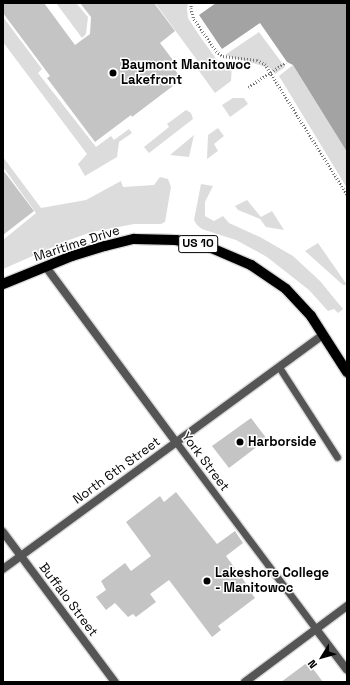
<!DOCTYPE html>
<style>
body{margin:0}
#map{position:relative;width:350px;height:685px;overflow:hidden;background:#fff;font-family:"Space Grotesk",sans-serif}
div>[style]{position:absolute}
[style*='--x']{left:calc(var(--x)*1px);top:calc(var(--y)*1px);width:calc(var(--w)*1px);rotate:calc(var(--a)*1deg)}
.green>*{inset:0;background:#dcdcdc}
.water>*{inset:0;background:#a3a3a3}
.building>*{inset:0;background:#c4c4c4}
.path>*{height:2.5px;margin-top:-1.25px;transform-origin:0;background:repeating-linear-gradient(90deg,#777 0 1px,transparent 0 3px)}
.roads{filter:drop-shadow(1px 0 #dbdbdb) drop-shadow(-1px 0 #dbdbdb) drop-shadow(0 1px #dbdbdb) drop-shadow(0 -1px #dbdbdb)}
.service>*{height:7px;margin:-3.5px;padding:0 3.5px;transform-origin:3.5px;border-radius:3.5px;background:#555}
.minor>*{height:8px;margin:-4px;padding:0 4px;transform-origin:4px;border-radius:4px;background:#555}
.primary>*{height:10px;margin:-5px;padding:0 5px;transform-origin:5px;border-radius:5px;background:#000}
.dots>*{width:11px;height:11px;translate:-50% -50%;box-sizing:border-box;border:2px solid #fff;border-radius:50%}
span{translate:-50% -50%;white-space:nowrap;text-align:center;line-height:1.15;-webkit-text-stroke:3px #fff;paint-order:stroke}
.shield-label span{padding:1px 3px;background:#fff;border:1px solid;border-radius:3px;-webkit-text-stroke-width:0}
.shield-label{font-size:12px;color:#000;font-weight:700}
.poi-label{font-size:13px;color:#000;font-weight:700}
.left{translate:0 -50%;text-align:left}
.street-label{font-size:13px;color:#000}
.frame{position:absolute;inset:0;border:4px solid #000;pointer-events:none}
.north{position:absolute;left:302px;top:637px;width:40px;height:40px;-webkit-text-stroke:3px #fff;paint-order:stroke;rotate:233deg;font-size:11px;font-weight:700;line-height:16px;text-align:center;color:#000}
.north::after{content:'';display:block;margin:auto;width:14px;height:18px;background:#000;clip-path:polygon(50% 0,100% 100%,50% 72%,0 100%)}
</style>
<div id="map">
<div class="green">
<i style="clip-path:polygon(56px 3px,76px 3px,88px 17px,86px 34px,82px 38px)"></i>
<i style="clip-path:polygon(155px 3px,188px 3px,187px 9px,188px 18px,201px 38px,220px 64px,232px 65px,231px 81px,215px 93px,194px 64px,197px 60px)"></i>
<i style="clip-path:polygon(3px 17px,42px 69px,38px 73px,96px 147px,111px 136px,114px 140px,129px 129px,132px 133px,119px 142px,117px 157px,85px 176px,78px 164px,87px 154px,3px 42px)"></i>
<i style="clip-path:polygon(259px 32px,285px 67px,275px 74px,270px 68px,225px 55px)"></i>
<i style="clip-path:polygon(293px 65px,347px 152px,347px 188px,279px 76px)"></i>
<i style="clip-path:polygon(233px 98px,244px 98px,248px 104px,230px 117px,222px 105px)"></i>
<i style="clip-path:polygon(186px 110px,191px 113px,193px 119px,149px 153px,144px 147px,169px 127px,167px 124px)"></i>
<i style="clip-path:polygon(218px 128px,224px 136px,214px 144px,218px 151px,207px 159px,208px 135px)"></i>
<i style="clip-path:polygon(194px 135px,189px 157px,170px 155px)"></i>
<i style="clip-path:polygon(3px 157px,41px 208px,86px 200px,121px 181px,123px 187px,154px 185px,160px 177px,168px 179px,171px 187px,165px 222px,161px 224px,134px 224px,92px 232px,69px 240px,3px 269px,3px 240px,36px 213px,3px 167px)"></i>
<i style="clip-path:polygon(201px 184px,213px 186px,205px 202px,205px 216px,214px 221px,223px 216px,229px 223px,260px 237px,293px 256px,320px 281px,343px 309px,338px 313px,334px 309px,328px 311px,309px 290px,267px 257px,236px 240px,202px 229px,197px 225px,194px 220px)"></i>
<i style="clip-path:polygon(247px 200px,261px 217px,272px 211px,284px 230px,266px 227px,260px 219px,238px 210px,235px 206px)"></i>
<i style="clip-path:polygon(318px 243px,345px 282px,347px 285px,343px 285px,305px 251px)"></i>
</div>
<div class="water">
<i style="clip-path:polygon(216px 3px,347px 3px,347px 152px,293px 65px,287px 62px,260px 23px,222px 49px,199px 15px)"></i>
</div>
<div class="building">
<i style="clip-path:polygon(3px 3px,44px 3px,75px 45px,90px 34px,91px 17px,80px 3px,154px 3px,175px 31px,160px 43px,179px 68px,175px 70px,182px 79px,132px 117px,131px 115px,95px 142px,47px 78px,50px 76px,3px 13px)"></i>
<i style="clip-path:polygon(3px 170px,34px 211px,3px 235px)"></i>
<i style="clip-path:polygon(251px 418px,267px 439px,229px 468px,212px 446px)"></i>
<i style="clip-path:polygon(176px 492px,217px 544px,235px 531px,243px 543px,226px 556px,253px 593px,252px 594px,255px 598px,218px 626px,221px 630px,212px 637px,169px 580px,150px 594px,156px 602px,136px 617px,133px 614px,128px 617px,115px 603px,106px 610px,96px 597px,106px 590px,101px 581px,125px 563px,131px 571px,151px 556px,126px 522px,160px 496px,164px 502px)"></i>
<i style="clip-path:polygon(308px 662px,323px 682px,281px 682px)"></i>
</div>
<div class="path">
<i style="--x:192;--y:3;--w:5;--a:101"></i>
<i style="--x:191;--y:8;--w:11;--a:75"></i>
<i style="--x:194;--y:19;--w:39;--a:55"></i>
<i style="--x:216;--y:51;--w:9;--a:36"></i>
<i style="--x:223;--y:56;--w:34;--a:7"></i>
<i style="--x:257;--y:60;--w:9;--a:27"></i>
<i style="--x:265;--y:64;--w:154;--a:57.8"></i>
<i style="--x:248;--y:87;--w:45;--a:-33.3"></i>
</div>
<div class="roads">
<div class="service">
<i style="--x:279;--y:367;--w:107;--a:57.2"></i>
<i style="--x:176;--y:442;--w:234;--a:53.2"></i>
</div>
<div class="minor">
<i style="--x:46;--y:267;--w:218;--a:53.4"></i>
<i style="--x:3;--y:532;--w:187;--a:53.3"></i>
<i style="--x:3;--y:569;--w:396;--a:-36.2"></i>
<i style="--x:316;--y:629;--w:51;--a:52.9"></i>
<i style="--x:245;--y:682;--w:127;--a:-36.7"></i>
</div>
<div class="primary">
<i style="--x:3;--y:284;--w:74;--a:-22.1"></i>
<i style="--x:72;--y:256;--w:34;--a:-17"></i>
<i style="--x:105;--y:246;--w:30;--a:-14"></i>
<i style="--x:134;--y:239;--w:42;--a:1.4"></i>
<i style="--x:176;--y:240;--w:34;--a:12"></i>
<i style="--x:209;--y:247;--w:46;--a:23.2"></i>
<i style="--x:251;--y:265;--w:42;--a:34.4"></i>
<i style="--x:286;--y:289;--w:37;--a:47"></i>
<i style="--x:311;--y:316;--w:67;--a:57.3"></i>
</div>
</div>
<div class="dots">
<i style="left:113px;top:73px;background:#000"></i>
<i style="left:240px;top:442px;background:#000"></i>
<i style="left:207px;top:581px;background:#000"></i>
</div>
<div class="shield-label">
<span style="left:198px;top:244px">US 10</span>
</div>
<div class="poi-label">
<span class="left" style="left:121px;top:73px">Baymont Manitowoc<br>Lakefront</span>
<span class="left" style="left:248px;top:442px">Harborside</span>
<span class="left" style="left:215px;top:581px">Lakeshore College<br>- Manitowoc</span>
</div>
<div class="street-label">
<span style="left:77px;top:244px;rotate:-18deg">Maritime Drive</span>
<span style="left:205px;top:462px;rotate:53deg">York Street</span>
<span style="left:117px;top:471px;rotate:-36deg">North 6th Street</span>
<span style="left:68px;top:600px;rotate:53deg">Buffalo Street</span>
</div>
<div class="frame"></div>
<div class="north">N</div>
</div>
